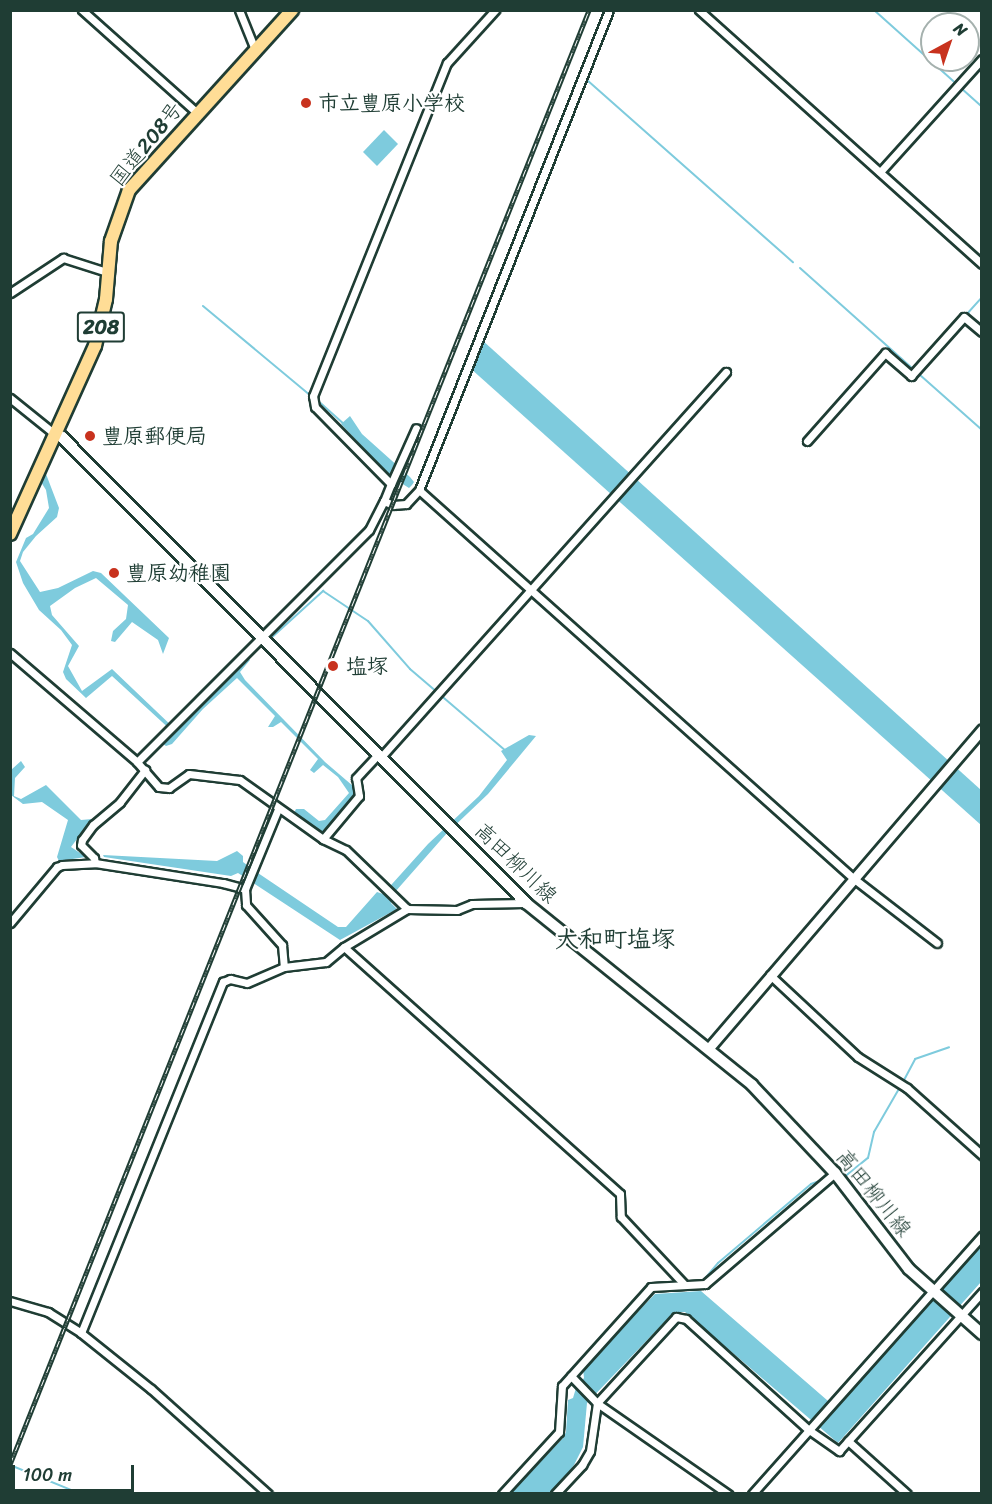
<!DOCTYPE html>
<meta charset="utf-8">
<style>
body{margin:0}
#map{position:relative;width:992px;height:1504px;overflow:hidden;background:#fff;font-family:Sriracha,"Klee One",sans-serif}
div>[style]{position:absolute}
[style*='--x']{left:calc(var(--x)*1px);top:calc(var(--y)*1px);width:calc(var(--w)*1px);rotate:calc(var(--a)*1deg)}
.water>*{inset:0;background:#7ecbdd}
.stream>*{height:2px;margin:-1px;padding:0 1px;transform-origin:1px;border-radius:1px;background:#7ecbdd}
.roads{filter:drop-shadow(2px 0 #1f3d34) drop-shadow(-2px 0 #1f3d34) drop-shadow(0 2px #1f3d34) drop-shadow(0 -2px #1f3d34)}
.minor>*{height:7px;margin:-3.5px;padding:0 3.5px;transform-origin:3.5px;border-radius:3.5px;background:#fff}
.tertiary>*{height:9px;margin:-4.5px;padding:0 4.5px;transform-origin:4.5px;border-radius:4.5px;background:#fff}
.secondary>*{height:10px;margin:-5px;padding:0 5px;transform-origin:5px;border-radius:5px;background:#fff}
.trunk>*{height:12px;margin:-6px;padding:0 6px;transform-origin:6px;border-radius:6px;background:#ffdd96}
.rail>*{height:4.5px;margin-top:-2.25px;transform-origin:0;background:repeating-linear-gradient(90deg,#fff 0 7px,#1f3d34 0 14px);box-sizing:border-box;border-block:2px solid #1f3d34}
.dots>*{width:16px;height:16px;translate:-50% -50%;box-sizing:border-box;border:3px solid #fff;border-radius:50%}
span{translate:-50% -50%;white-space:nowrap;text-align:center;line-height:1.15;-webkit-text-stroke:4.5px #fff;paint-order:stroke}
.shield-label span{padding:2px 4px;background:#fff;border:2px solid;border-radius:4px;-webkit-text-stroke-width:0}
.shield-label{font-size:20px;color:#1f3d34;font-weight:700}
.poi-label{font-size:21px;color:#1f3d34;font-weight:700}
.left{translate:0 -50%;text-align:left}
.street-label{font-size:21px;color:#1f3d34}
.quarter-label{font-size:24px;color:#1f3d34;font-weight:700}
.frame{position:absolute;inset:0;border:12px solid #1f3d34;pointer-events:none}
.north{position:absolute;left:920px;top:12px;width:60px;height:60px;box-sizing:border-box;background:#fff;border:2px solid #a5b1ae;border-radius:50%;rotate:40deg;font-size:16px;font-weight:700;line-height:24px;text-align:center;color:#1f3d34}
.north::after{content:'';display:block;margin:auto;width:21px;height:27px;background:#c8321e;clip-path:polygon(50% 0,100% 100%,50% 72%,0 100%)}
.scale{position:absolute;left:12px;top:1465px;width:122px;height:27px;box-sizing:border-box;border:3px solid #1f3d34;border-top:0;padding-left:8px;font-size:18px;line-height:21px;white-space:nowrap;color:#1f3d34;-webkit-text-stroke:4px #fff;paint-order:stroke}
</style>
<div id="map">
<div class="water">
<i style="clip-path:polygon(384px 130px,398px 144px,377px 166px,363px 152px)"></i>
<i style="clip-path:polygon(482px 340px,981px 790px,981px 825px,470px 368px)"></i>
<i style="clip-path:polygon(350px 416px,362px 434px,410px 477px,414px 482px,412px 485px,409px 488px,390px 476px,341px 424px)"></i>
<i style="clip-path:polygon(46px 474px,59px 508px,57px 517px,36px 536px,23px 552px,20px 561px,40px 592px,58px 588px,93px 571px,101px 573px,169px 638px,163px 654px,158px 640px,132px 622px,115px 642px,111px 641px,113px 631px,126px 619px,128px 605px,96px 578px,75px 588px,50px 606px,52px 615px,79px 646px,68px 666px,82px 691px,112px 669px,176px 730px,247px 657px,250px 660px,240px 672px,245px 680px,325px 762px,353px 786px,355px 794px,322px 834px,294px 813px,296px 809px,304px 809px,319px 821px,325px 820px,349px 793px,338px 777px,323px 765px,314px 773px,310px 770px,318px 759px,281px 722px,273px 727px,268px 727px,275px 716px,237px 678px,203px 709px,172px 744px,166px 746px,163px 744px,174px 733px,112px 676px,86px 698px,66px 679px,63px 672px,72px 645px,61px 630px,39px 610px,23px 583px,16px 562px,26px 538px,33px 534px,49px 508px,46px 490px,41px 482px)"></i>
<i style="clip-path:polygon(529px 735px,536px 736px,488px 794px,447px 833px,395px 892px,391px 903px,397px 909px,340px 940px,238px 873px,231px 876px,104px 857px,103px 855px,217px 861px,237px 851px,243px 856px,243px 862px,255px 871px,338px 927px,346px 927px,377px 892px,383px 894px,428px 844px,479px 796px,507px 760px,501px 751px)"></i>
<i style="clip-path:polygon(21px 761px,25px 767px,15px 778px,14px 796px,21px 799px,46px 785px,81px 820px,92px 819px,71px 847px,86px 857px,59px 861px,57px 857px,68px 820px,42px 802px,23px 804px,11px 795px,11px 770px)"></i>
<i style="clip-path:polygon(981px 1243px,981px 1282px,838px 1443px,685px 1312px,674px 1312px,587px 1403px,583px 1447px,574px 1465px,564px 1478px,549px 1493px,510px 1494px,563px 1438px,566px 1432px,568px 1400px,573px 1398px,576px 1388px,584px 1378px,583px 1368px,655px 1294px,701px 1291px,835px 1407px)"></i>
</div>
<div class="stream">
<i style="--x:874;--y:10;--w:145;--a:41.9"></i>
<i style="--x:587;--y:80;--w:275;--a:41.5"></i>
<i style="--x:800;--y:268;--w:152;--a:41.8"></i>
<i style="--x:203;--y:306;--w:141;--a:39.8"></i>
<i style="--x:966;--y:315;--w:24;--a:-48"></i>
<i style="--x:919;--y:374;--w:70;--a:-49"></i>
<i style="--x:920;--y:375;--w:83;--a:41.6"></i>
<i style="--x:316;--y:399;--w:36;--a:42"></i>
<i style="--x:270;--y:639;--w:72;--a:-42.2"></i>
<i style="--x:323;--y:591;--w:54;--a:33.7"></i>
<i style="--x:368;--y:621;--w:64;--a:48.8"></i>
<i style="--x:410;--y:669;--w:125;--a:40.5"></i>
<i style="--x:903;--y:1082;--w:26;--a:-62"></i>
<i style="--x:915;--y:1059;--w:36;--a:-19"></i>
<i style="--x:843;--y:1178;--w:32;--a:-39"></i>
<i style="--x:868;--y:1158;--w:27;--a:-77"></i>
<i style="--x:874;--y:1132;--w:52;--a:-60"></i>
<i style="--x:702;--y:1282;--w:25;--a:-50"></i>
<i style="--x:718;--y:1263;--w:122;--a:-40.3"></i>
<i style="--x:811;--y:1184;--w:15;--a:-20"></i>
<i style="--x:10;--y:1465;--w:77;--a:22.2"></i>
</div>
<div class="roads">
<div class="minor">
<i style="--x:82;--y:10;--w:154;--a:41.8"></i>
<i style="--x:239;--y:10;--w:45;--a:68"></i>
<i style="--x:699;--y:10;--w:380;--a:41.9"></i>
<i style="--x:880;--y:172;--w:152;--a:-47.9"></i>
<i style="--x:10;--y:293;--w:64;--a:-33.4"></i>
<i style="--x:63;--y:258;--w:46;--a:17.7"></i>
<i style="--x:10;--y:398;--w:59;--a:38.8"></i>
<i style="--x:807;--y:441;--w:118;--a:-48.4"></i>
<i style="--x:885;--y:353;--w:35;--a:41"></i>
<i style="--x:911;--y:376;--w:79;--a:-48.1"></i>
<i style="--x:964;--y:317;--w:23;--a:40"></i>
<i style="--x:391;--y:484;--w:61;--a:-65.9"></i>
<i style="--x:419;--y:490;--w:582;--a:41.8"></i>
<i style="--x:853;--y:878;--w:106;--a:37.7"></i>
<i style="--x:384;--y:501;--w:10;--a:24"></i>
<i style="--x:393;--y:505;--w:13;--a:-4"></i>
<i style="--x:406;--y:504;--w:19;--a:-47"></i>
<i style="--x:419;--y:490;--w:516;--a:-68.4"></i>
<i style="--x:10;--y:653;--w:167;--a:40.6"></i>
<i style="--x:137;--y:762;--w:33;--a:49"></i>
<i style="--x:159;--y:787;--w:10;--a:6"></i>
<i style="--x:169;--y:788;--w:24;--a:-35"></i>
<i style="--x:189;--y:774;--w:51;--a:6.7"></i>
<i style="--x:240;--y:780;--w:102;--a:35.4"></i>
<i style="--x:323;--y:839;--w:25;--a:26"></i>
<i style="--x:346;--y:850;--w:85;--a:44"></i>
<i style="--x:381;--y:757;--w:517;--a:-48.14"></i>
<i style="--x:137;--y:762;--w:328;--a:-45"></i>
<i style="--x:369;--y:530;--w:33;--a:-63"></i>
<i style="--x:384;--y:501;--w:18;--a:-68"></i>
<i style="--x:391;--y:484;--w:108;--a:-134.6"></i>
<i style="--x:315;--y:407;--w:11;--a:-100"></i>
<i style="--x:313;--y:396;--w:359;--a:-68.1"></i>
<i style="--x:447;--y:63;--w:72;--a:-47.8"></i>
<i style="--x:278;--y:809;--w:87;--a:112.4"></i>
<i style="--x:245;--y:889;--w:16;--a:86"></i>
<i style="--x:246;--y:905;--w:54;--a:48"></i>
<i style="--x:282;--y:945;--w:22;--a:85"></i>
<i style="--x:323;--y:839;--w:56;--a:-50.1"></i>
<i style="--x:359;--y:796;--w:18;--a:-99"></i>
<i style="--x:356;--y:778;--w:33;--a:-47"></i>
<i style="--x:95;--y:863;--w:5;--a:-101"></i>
<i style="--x:94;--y:858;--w:18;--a:-135"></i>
<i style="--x:81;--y:845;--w:5;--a:-79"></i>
<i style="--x:82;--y:840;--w:19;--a:-54"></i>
<i style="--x:93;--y:825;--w:35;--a:-40"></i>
<i style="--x:120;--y:802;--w:41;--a:-52"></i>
<i style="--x:10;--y:923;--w:73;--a:-50"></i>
<i style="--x:57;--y:867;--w:5;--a:-22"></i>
<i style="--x:62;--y:865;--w:33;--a:-3"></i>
<i style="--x:95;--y:863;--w:130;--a:8.9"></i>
<i style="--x:223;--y:883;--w:23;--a:15"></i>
<i style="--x:344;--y:947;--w:370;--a:41.8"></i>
<i style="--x:620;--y:1194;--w:23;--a:88"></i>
<i style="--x:621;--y:1217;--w:92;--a:46.8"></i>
<i style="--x:770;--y:975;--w:120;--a:43"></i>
<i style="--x:858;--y:1057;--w:58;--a:32.3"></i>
<i style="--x:907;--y:1088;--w:101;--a:41.8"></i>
<i style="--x:10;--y:1301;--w:40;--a:16"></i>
<i style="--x:48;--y:1312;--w:39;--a:32"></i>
<i style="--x:81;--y:1333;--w:90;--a:38.7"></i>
<i style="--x:151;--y:1389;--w:157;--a:41.9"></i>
<i style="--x:81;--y:1333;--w:379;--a:-68"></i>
<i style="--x:223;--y:982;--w:8;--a:-23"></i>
<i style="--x:230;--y:979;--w:17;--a:13"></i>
<i style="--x:247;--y:983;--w:40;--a:-23.4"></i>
<i style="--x:284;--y:967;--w:42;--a:-6.8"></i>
<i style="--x:326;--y:962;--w:23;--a:-40"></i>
<i style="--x:344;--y:947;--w:74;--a:-31.1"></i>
<i style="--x:407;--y:909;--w:50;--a:1.1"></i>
<i style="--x:457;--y:910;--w:16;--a:-22"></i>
<i style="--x:472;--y:904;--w:53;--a:-1.1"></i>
<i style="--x:571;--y:1376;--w:37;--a:46"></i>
<i style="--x:597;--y:1403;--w:160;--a:34.8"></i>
<i style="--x:848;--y:1441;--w:79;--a:41.9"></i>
<i style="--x:502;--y:1494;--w:84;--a:-47.4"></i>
<i style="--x:559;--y:1432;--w:46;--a:-86.3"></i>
<i style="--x:562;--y:1386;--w:133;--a:-48"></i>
<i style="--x:651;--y:1287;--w:54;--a:-3.2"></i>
<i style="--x:705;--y:1284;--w:171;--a:-40.5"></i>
<i style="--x:555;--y:1494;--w:40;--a:-47"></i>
<i style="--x:582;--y:1465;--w:16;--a:-60"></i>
<i style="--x:590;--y:1451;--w:49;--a:-81.7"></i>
<i style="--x:597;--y:1403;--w:117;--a:-47.4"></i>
<i style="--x:676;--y:1317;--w:10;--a:11"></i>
<i style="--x:686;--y:1319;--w:166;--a:42.1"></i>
<i style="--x:809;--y:1430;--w:37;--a:35"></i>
<i style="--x:839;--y:1451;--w:214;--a:-48"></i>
<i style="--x:752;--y:1494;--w:346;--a:-48.3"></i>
</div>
<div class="tertiary">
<i style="--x:708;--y:1049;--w:421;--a:-49.4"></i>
</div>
<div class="secondary">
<i style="--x:56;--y:435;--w:6;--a:18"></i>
<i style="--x:62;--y:437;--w:658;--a:45.12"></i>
<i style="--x:526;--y:903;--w:290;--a:38.8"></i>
<i style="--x:752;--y:1085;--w:121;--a:46.7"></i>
<i style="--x:835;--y:1173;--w:121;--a:52.4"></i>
<i style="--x:909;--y:1269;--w:98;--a:41.7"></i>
</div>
<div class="trunk">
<i style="--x:10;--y:534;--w:206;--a:-65.7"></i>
<i style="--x:95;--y:346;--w:48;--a:-76.8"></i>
<i style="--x:106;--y:299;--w:58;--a:-85.1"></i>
<i style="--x:111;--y:241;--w:54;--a:-70.6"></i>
<i style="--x:129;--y:190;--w:243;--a:-47.8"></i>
</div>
</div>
<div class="rail">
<i style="--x:10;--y:1464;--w:1565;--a:-68.29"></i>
</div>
<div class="dots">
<i style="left:306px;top:103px;background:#c8321e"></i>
<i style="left:90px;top:436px;background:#c8321e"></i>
<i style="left:114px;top:573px;background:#c8321e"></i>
<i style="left:333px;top:666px;background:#c8321e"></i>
</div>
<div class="shield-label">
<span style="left:101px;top:327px">208</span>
</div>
<div class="poi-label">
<span class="left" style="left:318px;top:103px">市立豊原小学校</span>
<span class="left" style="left:102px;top:436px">豊原郵便局</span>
<span class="left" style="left:126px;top:573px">豊原幼稚園</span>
<span class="left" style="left:346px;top:666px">塩塚</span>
</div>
<div class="street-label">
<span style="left:146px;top:144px;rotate:-51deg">国道208号</span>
<span style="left:516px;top:863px;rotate:44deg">高田柳川線</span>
<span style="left:874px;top:1193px;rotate:51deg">高田柳川線</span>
</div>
<div class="quarter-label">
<span style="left:615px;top:940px">大和町塩塚</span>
</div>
<div class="frame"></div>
<div class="north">N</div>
<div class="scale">100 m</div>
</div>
